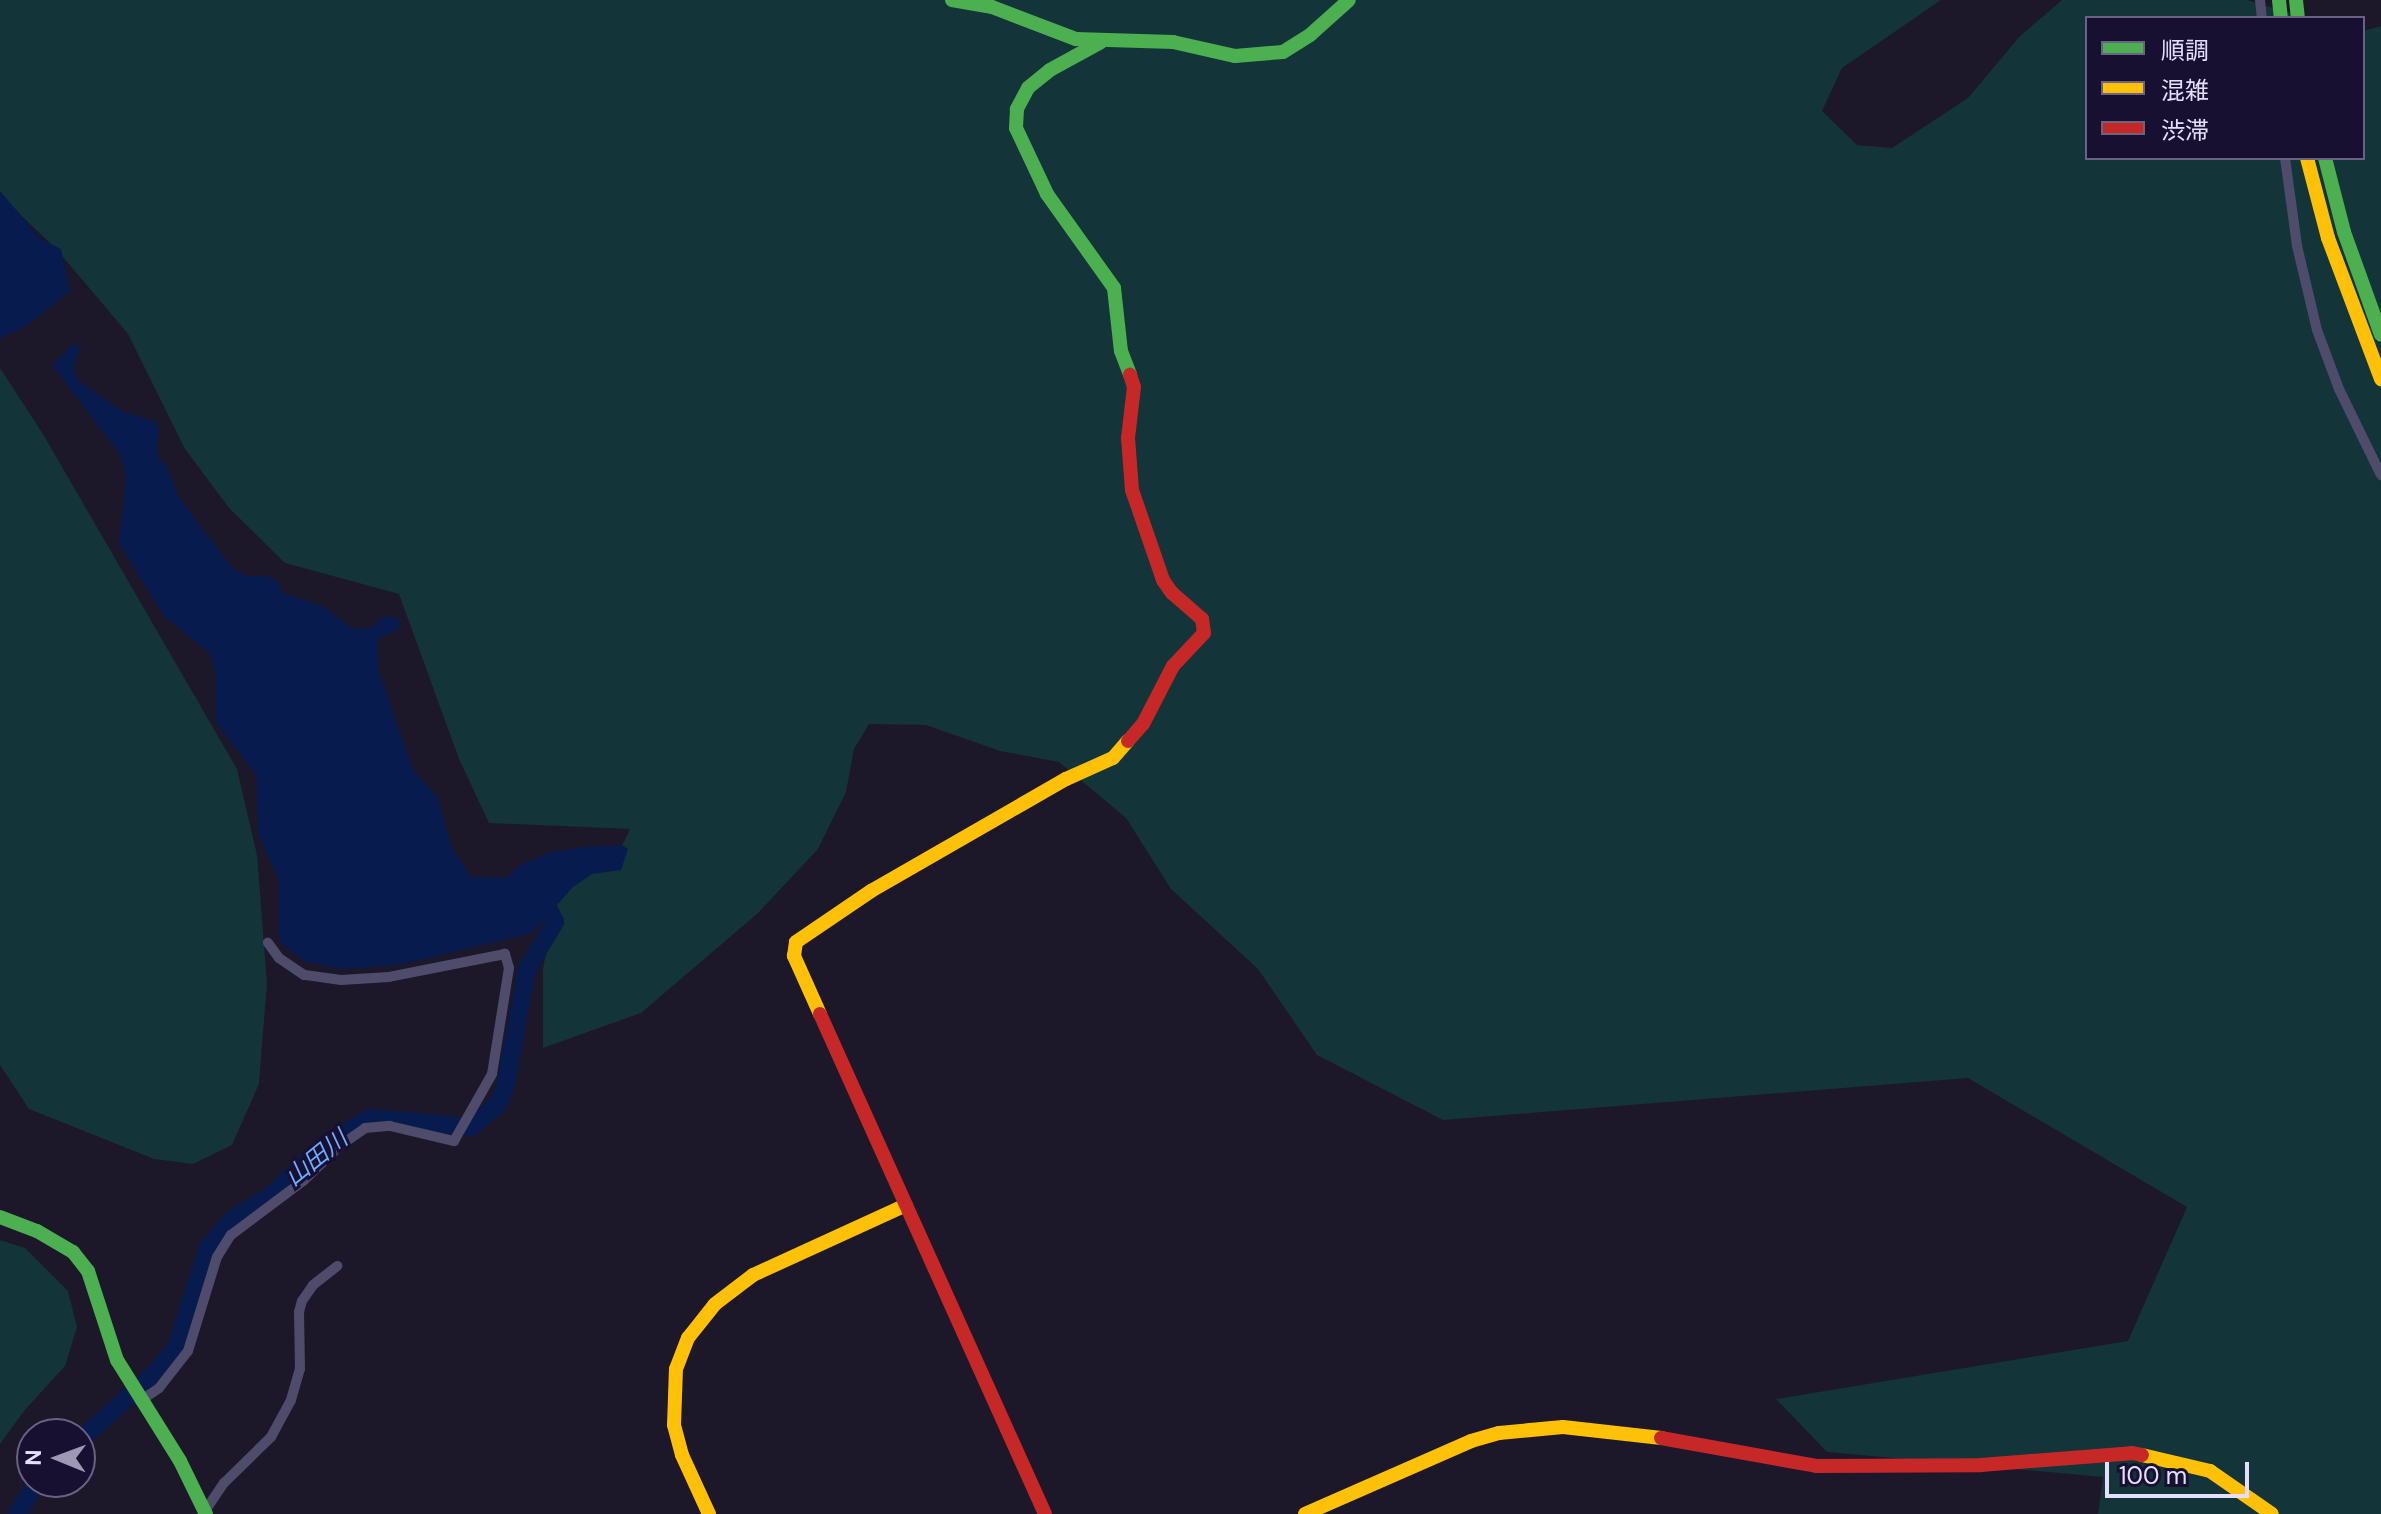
<!DOCTYPE html>
<meta charset="utf-8">
<style>
body{margin:0}
#map{position:relative;width:2381px;height:1514px;overflow:hidden;background:#1c1729;font-family:"DM Sans","Noto Sans JP",sans-serif}
div>[style]{position:absolute}
[style*='--x']{left:calc(var(--x)*1px);top:calc(var(--y)*1px);width:calc(var(--w)*1px);rotate:calc(var(--a)*1deg)}
.green>*{inset:0;background:#133438}
.water>*{inset:0;background:#081b4e}
.river>*{height:18px;margin:-9px;padding:0 9px;transform-origin:9px;border-radius:9px;background:#081b4e}
.street>*{height:10px;margin:-5px;padding:0 5px;transform-origin:5px;border-radius:5px;background:#4f4b6a}
.fast>*{height:14px;margin:-7px;padding:0 7px;transform-origin:7px;border-radius:7px;background:#4caf50}
.slow>*{height:14px;margin:-7px;padding:0 7px;transform-origin:7px;border-radius:7px;background:#ffc107}
.jam>*{height:14px;margin:-7px;padding:0 7px;transform-origin:7px;border-radius:7px;background:#c62828}
span{translate:-50% -50%;white-space:nowrap;text-align:center;line-height:1.15;-webkit-text-stroke:6px #181030;paint-order:stroke}
.water-label{font-size:24px;color:#6caeff;font-style:italic}
.legend{position:absolute;left:2085px;top:16px;width:280px;height:144px;box-sizing:border-box;background:#181030;border:2px solid #6a6283;margin:0;padding:10px 14px;list-style:none;font-size:24px;color:#e5deff}
.legend li{display:flex;align-items:center;gap:16px;height:40px}
.legend b{width:40px;border:2px solid #6a6283}
.north{position:absolute;left:16px;top:1418px;width:80px;height:80px;box-sizing:border-box;background:#181030;border:2px solid #6a6283;border-radius:50%;rotate:271deg;font-size:22px;font-weight:700;line-height:32px;text-align:center;color:#e5deff}
.north::after{content:'';display:block;margin:auto;width:28px;height:36px;background:#9f98b4;clip-path:polygon(50% 0,100% 100%,50% 72%,0 100%)}
.scale{position:absolute;left:2105px;top:1462px;width:144px;height:36px;box-sizing:border-box;border:4px solid #e5deff;border-top:0;padding-left:10px;font-size:24px;line-height:28px;white-space:nowrap;color:#e5deff;-webkit-text-stroke:6px #181030;paint-order:stroke}
</style>
<div id="map">
<div class="green">
<i style="clip-path:polygon(0 0,1941px 0,1842px 68px,1822px 111px,1857px 145px,1892px 148px,1968px 98px,2020px 36px,2062px 0,2247px 0,2306px 18px,2087px 18px,2087px 158px,2363px 158px,2363px 31px,2381px 26px,2381px 1514px,2098px 1514px,2103px 1477px,1827px 1452px,1776px 1399px,2128px 1341px,2187px 1207px,1968px 1078px,1443px 1120px,1317px 1055px,1258px 969px,1171px 889px,1126px 818px,1059px 762px,1000px 751px,926px 725px,869px 724px,854px 749px,846px 792px,818px 849px,757px 914px,641px 1013px,543px 1048px,543px 969px,556px 901px,571px 872px,621px 848px,630px 829px,489px 823px,459px 759px,399px 594px,285px 563px,229px 508px,185px 449px,128px 334px,58px 251px,0 195px)"></i>
<i style="clip-path:polygon(0 368px,43px 434px,237px 769px,257px 855px,267px 983px,259px 1084px,232px 1145px,193px 1164px,154px 1159px,29px 1109px,0 1065px)"></i>
<i style="clip-path:polygon(0 1240px,25px 1248px,68px 1291px,77px 1327px,65px 1366px,24px 1411px,0 1444px)"></i>
</div>
<div class="water">
<i style="clip-path:polygon(0 191px,41px 239px,61px 249px,70px 291px,28px 325px,0 338px)"></i>
<i style="clip-path:polygon(74px 343px,80px 349px,73px 367px,78px 381px,124px 412px,154px 421px,159px 427px,157px 456px,167px 467px,178px 496px,233px 569px,246px 576px,268px 576px,276px 580px,283px 593px,324px 607px,353px 629px,373px 627px,383px 616px,398px 618px,401px 625px,396px 631px,382px 636px,377px 642px,379px 672px,413px 770px,438px 797px,450px 844px,471px 877px,507px 878px,517px 867px,550px 852px,584px 847px,622px 845px,628px 849px,621px 870px,592px 874px,573px 887px,532px 933px,399px 965px,343px 969px,306px 962px,283px 945px,279px 939px,279px 880px,258px 833px,256px 775px,216px 722px,216px 674px,210px 654px,163px 615px,119px 543px,126px 476px,120px 454px,52px 365px)"></i>
</div>
<div class="river">
<i style="--x:80;--y:1440;--w:99;--a:-41.7"></i>
<i style="--x:154;--y:1374;--w:34;--a:-50"></i>
<i style="--x:176;--y:1348;--w:106;--a:-72.4"></i>
<i style="--x:208;--y:1247;--w:39;--a:-48"></i>
<i style="--x:234;--y:1218;--w:42;--a:-31.4"></i>
<i style="--x:270;--y:1196;--w:76;--a:-42.9"></i>
<i style="--x:326;--y:1144;--w:51;--a:-30.6"></i>
<i style="--x:370;--y:1118;--w:101;--a:5.1"></i>
<i style="--x:471;--y:1127;--w:35;--a:-40"></i>
<i style="--x:498;--y:1104;--w:17;--a:-66"></i>
<i style="--x:505;--y:1088;--w:121;--a:-79.5"></i>
<i style="--x:527;--y:969;--w:55;--a:-59.2"></i>
<i style="--x:555;--y:922;--w:30;--a:-116"></i>
<i style="--x:17;--y:1514;--w:38;--a:-57"></i>
</div>
<div class="street">
<i style="--x:2260;--y:0;--w:18;--a:84"></i>
<i style="--x:2285;--y:158;--w:89;--a:82.2"></i>
<i style="--x:2297;--y:246;--w:86;--a:76.6"></i>
<i style="--x:2317;--y:330;--w:63;--a:69.6"></i>
<i style="--x:2339;--y:389;--w:96;--a:64"></i>
<i style="--x:140;--y:1401;--w:23;--a:-34"></i>
<i style="--x:159;--y:1388;--w:47;--a:-51.9"></i>
<i style="--x:188;--y:1351;--w:98;--a:-72.9"></i>
<i style="--x:217;--y:1257;--w:26;--a:-58"></i>
<i style="--x:231;--y:1235;--w:90;--a:-36.9"></i>
<i style="--x:303;--y:1181;--w:52;--a:-43.5"></i>
<i style="--x:341;--y:1145;--w:29;--a:-35"></i>
<i style="--x:365;--y:1128;--w:25;--a:-5"></i>
<i style="--x:390;--y:1126;--w:66;--a:13.2"></i>
<i style="--x:454;--y:1141;--w:77;--a:-60.4"></i>
<i style="--x:492;--y:1074;--w:107;--a:-80.9"></i>
<i style="--x:509;--y:968;--w:15;--a:-106"></i>
<i style="--x:505;--y:954;--w:118;--a:168.8"></i>
<i style="--x:389;--y:977;--w:48;--a:176.4"></i>
<i style="--x:341;--y:980;--w:37;--a:-172"></i>
<i style="--x:304;--y:975;--w:30;--a:-146"></i>
<i style="--x:279;--y:958;--w:19;--a:-126"></i>
<i style="--x:205;--y:1511;--w:34;--a:-56"></i>
<i style="--x:224;--y:1483;--w:66;--a:-44.4"></i>
<i style="--x:271;--y:1437;--w:42;--a:-61.6"></i>
<i style="--x:291;--y:1400;--w:32;--a:-74"></i>
<i style="--x:300;--y:1369;--w:57;--a:-91"></i>
<i style="--x:299;--y:1312;--w:11;--a:-75"></i>
<i style="--x:302;--y:1301;--w:19;--a:-55"></i>
<i style="--x:313;--y:1285;--w:31;--a:-38"></i>
</div>
<div class="fast">
<i style="--x:952;--y:0;--w:41;--a:9.9"></i>
<i style="--x:992;--y:7;--w:90;--a:20.9"></i>
<i style="--x:1076;--y:39;--w:97;--a:1.8"></i>
<i style="--x:1173;--y:42;--w:64;--a:12.7"></i>
<i style="--x:1235;--y:56;--w:48;--a:-4.8"></i>
<i style="--x:1283;--y:52;--w:32;--a:-32"></i>
<i style="--x:1310;--y:35;--w:52;--a:-41.9"></i>
<i style="--x:2279;--y:0;--w:18;--a:84"></i>
<i style="--x:2296;--y:0;--w:18;--a:84"></i>
<i style="--x:1101;--y:42;--w:58;--a:151.2"></i>
<i style="--x:1050;--y:70;--w:28;--a:141"></i>
<i style="--x:1028;--y:88;--w:24;--a:118"></i>
<i style="--x:1017;--y:109;--w:19;--a:93"></i>
<i style="--x:1016;--y:128;--w:73;--a:64.8"></i>
<i style="--x:1047;--y:194;--w:115;--a:54.5"></i>
<i style="--x:1114;--y:288;--w:63;--a:83.7"></i>
<i style="--x:1121;--y:351;--w:26;--a:69"></i>
<i style="--x:2325;--y:158;--w:76;--a:75.6"></i>
<i style="--x:2344;--y:232;--w:109;--a:70.2"></i>
<i style="--x:0;--y:1217;--w:40;--a:21"></i>
<i style="--x:37;--y:1231;--w:42;--a:30.3"></i>
<i style="--x:73;--y:1252;--w:24;--a:52"></i>
<i style="--x:88;--y:1271;--w:94;--a:72"></i>
<i style="--x:117;--y:1360;--w:119;--a:58"></i>
<i style="--x:180;--y:1461;--w:59;--a:63.9"></i>
</div>
<div class="slow">
<i style="--x:2307;--y:158;--w:83;--a:75.3"></i>
<i style="--x:2328;--y:238;--w:151;--a:69.4"></i>
<i style="--x:820;--y:1014;--w:64;--a:-114.1"></i>
<i style="--x:794;--y:956;--w:14;--a:-82"></i>
<i style="--x:796;--y:942;--w:91;--a:-34.2"></i>
<i style="--x:871;--y:891;--w:225;--a:-29.9"></i>
<i style="--x:1066;--y:779;--w:51;--a:-24.1"></i>
<i style="--x:1113;--y:758;--w:23;--a:-49"></i>
<i style="--x:2142;--y:1455;--w:70;--a:13.2"></i>
<i style="--x:2210;--y:1471;--w:75;--a:34.7"></i>
<i style="--x:709;--y:1514;--w:65;--a:-114.6"></i>
<i style="--x:682;--y:1455;--w:31;--a:-105"></i>
<i style="--x:674;--y:1425;--w:56;--a:-88"></i>
<i style="--x:676;--y:1369;--w:33;--a:-69"></i>
<i style="--x:688;--y:1338;--w:43;--a:-51.5"></i>
<i style="--x:715;--y:1304;--w:48;--a:-37.3"></i>
<i style="--x:753;--y:1275;--w:168;--a:-24.6"></i>
<i style="--x:1305;--y:1514;--w:181;--a:-23.7"></i>
<i style="--x:1471;--y:1441;--w:29;--a:-16"></i>
<i style="--x:1499;--y:1433;--w:64;--a:-5.4"></i>
<i style="--x:1563;--y:1427;--w:99;--a:6.4"></i>
</div>
<div class="jam">
<i style="--x:1128;--y:741;--w:23;--a:-49"></i>
<i style="--x:1143;--y:724;--w:65;--a:-62.7"></i>
<i style="--x:1173;--y:666;--w:45;--a:-46.8"></i>
<i style="--x:1204;--y:633;--w:14;--a:-98"></i>
<i style="--x:1202;--y:619;--w:40;--a:-139"></i>
<i style="--x:1172;--y:593;--w:16;--a:-125"></i>
<i style="--x:1163;--y:580;--w:95;--a:-109"></i>
<i style="--x:1132;--y:490;--w:52;--a:-94.4"></i>
<i style="--x:1128;--y:438;--w:51;--a:-83.3"></i>
<i style="--x:1134;--y:387;--w:13;--a:-108"></i>
<i style="--x:820;--y:1014;--w:548;--a:65.77"></i>
<i style="--x:1661;--y:1438;--w:158;--a:10.2"></i>
<i style="--x:1816;--y:1466;--w:165;--a:-0.3"></i>
<i style="--x:1981;--y:1465;--w:151;--a:-4.5"></i>
<i style="--x:2132;--y:1453;--w:10;--a:11"></i>
</div>
<div class="water-label">
<span style="left:316px;top:1158px;rotate:-39deg">山田川</span>
</div>
<ul class="legend">
<li><b style="height:10px;background:#4caf50"></b>順調</li>
<li><b style="height:10px;background:#ffc107"></b>混雑</li>
<li><b style="height:10px;background:#c62828"></b>渋滞</li>
</ul>
<div class="north">N</div>
<div class="scale">100 m</div>
</div>
